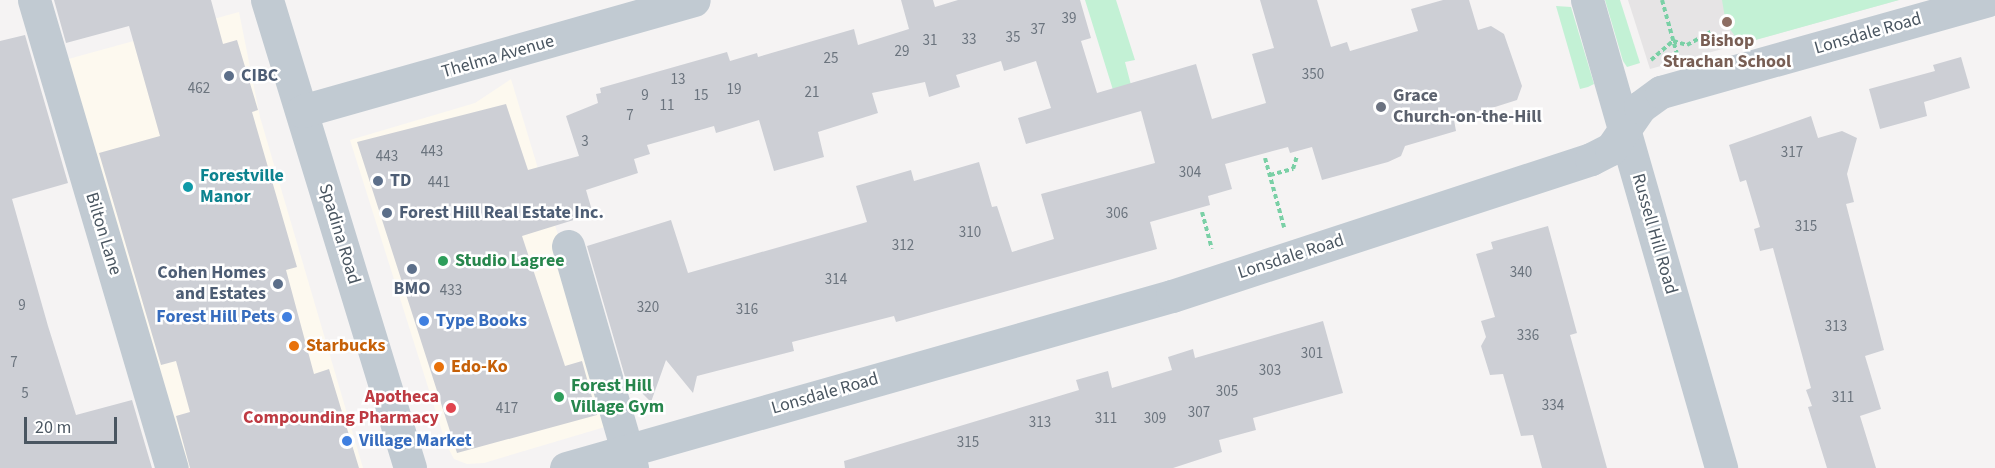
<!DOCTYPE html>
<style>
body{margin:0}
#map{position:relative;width:1995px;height:468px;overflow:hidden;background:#f5f3f3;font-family:"Source Sans 3",sans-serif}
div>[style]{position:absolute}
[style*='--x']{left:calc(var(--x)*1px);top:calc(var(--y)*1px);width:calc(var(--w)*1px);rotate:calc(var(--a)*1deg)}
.commercial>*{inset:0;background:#fdf9ef}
.education>*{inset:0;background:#e6e4e5}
.green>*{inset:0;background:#c3f1d5}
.building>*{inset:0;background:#cdcfd5}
.path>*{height:4px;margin-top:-2px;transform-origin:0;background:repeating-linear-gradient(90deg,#7ad0a6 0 4.5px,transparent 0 7.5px)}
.minor>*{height:33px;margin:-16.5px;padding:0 16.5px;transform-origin:16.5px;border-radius:16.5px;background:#c1cad2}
.dots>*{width:16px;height:16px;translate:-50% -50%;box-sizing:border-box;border:3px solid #fff;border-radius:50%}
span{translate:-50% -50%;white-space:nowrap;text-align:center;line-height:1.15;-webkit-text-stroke:5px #fff;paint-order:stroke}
.number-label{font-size:15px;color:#6b747e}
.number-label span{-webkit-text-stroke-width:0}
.street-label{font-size:18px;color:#4a5661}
.education-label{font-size:18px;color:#785e54;font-weight:700}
.service-label{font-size:18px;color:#4e5e75;font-weight:700}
.left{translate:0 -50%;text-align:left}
.right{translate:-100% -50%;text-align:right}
.worship-label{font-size:18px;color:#5b616d;font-weight:700}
.culture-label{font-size:18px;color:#0d838f;font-weight:700}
.leisure-label{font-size:18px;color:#27864d;font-weight:700}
.shop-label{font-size:18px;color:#366cbe;font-weight:700}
.food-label{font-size:18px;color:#c56008;font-weight:700}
.health-label{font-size:18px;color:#be3a42;font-weight:700}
.scale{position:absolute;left:24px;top:417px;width:93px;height:27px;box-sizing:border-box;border:3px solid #4a5661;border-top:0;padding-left:8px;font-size:18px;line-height:21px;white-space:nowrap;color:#4a5661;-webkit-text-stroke:4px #fff;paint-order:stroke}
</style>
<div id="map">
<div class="commercial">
<i style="clip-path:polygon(239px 12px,260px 117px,363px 468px,180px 468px,61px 61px)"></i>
<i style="clip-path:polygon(511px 79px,615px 424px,484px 463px,467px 464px,454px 459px,446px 444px,350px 140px,475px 103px)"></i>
</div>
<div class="education">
<i style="clip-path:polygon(1628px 0,1899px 0,1650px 69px)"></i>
</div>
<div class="green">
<i style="clip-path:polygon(1085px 0,1116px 0,1135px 60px,1125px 62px,1131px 85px,1113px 90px)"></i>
<i style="clip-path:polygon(1605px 0,1620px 0,1640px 63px,1627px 67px,1623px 61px)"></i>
<i style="clip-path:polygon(1722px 0,1899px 0,1741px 44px,1726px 24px)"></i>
<i style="clip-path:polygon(1556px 6px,1571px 7px,1594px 84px,1588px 87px,1580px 89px)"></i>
</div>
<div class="building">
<i style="clip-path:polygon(54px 0,211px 0,223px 44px,237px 40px,258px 110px,252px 112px,297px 267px,286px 270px,314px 374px,329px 369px,359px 468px,190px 468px,176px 416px,190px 412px,176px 361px,161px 365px,99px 153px,160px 136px,129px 26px,66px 43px)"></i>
<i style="clip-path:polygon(901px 0,933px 0,935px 7px,958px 0,1080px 0,1091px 38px,1081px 41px,1097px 93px,1196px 64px,1212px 119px,1266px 103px,1252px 54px,1274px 48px,1260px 0,1317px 0,1331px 47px,1347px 42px,1350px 51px,1418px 31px,1411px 9px,1443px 0,1469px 0,1478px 30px,1491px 26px,1504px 34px,1522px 86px,1517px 100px,1454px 120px,1456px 131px,1405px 146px,1401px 156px,1388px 162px,1322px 180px,1312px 147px,1290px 153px,1288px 147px,1225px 164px,1232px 189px,1208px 196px,1210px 205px,1150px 222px,1157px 249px,896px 322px,894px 316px,792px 342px,794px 351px,697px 376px,693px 393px,666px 360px,651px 402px,640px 391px,630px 394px,587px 246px,671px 220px,688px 273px,867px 222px,856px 186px,911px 170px,914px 181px,979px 162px,992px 207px,997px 206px,1012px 252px,1054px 239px,1041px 194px,1155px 163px,1141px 111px,1026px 144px,1018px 118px,1051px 108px,1036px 61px,1004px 71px,1001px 61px,956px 75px,960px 87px,929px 97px,925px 82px,872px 93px,878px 113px,818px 132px,824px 157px,774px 171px,759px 120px,716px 133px,714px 126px,647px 145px,650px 154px,634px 159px,638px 173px,586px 190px,593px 214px,522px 236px,565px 366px,582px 361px,597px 415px,457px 453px,357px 142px,506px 104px,528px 170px,579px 156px,566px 116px,598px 103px,596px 94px,601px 93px,600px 88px,727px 52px,730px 61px,757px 53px,758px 57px,854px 29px,858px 45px,909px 29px)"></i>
<i style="clip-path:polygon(25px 35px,68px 183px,12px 199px,48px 326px,76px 415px,132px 400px,152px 468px,0 468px,0 41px)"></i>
<i style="clip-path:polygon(1961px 57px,1970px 88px,1924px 102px,1927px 116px,1880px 129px,1869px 89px,1935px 71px,1933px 65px)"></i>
<i style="clip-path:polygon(1811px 116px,1818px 138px,1842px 131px,1857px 138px,1847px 174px,1854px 202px,1846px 204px,1884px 350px,1865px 356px,1881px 409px,1860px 416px,1876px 468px,1827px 468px,1808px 407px,1812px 406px,1806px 390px,1811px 388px,1773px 248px,1760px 251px,1754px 229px,1760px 227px,1746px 180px,1740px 182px,1729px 145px)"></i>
<i style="clip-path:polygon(1548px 226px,1577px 333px,1570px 335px,1607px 468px,1542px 468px,1533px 435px,1521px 436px,1503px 374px,1490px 375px,1481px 346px,1486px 337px,1481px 321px,1495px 317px,1476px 254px,1493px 249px,1491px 242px)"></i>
<i style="clip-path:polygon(1323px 321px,1343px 393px,1253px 418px,1256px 430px,1219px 440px,1222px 452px,1173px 468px,845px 468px,844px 461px,1079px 390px,1076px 380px,1108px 371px,1112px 388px,1172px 370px,1168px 357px,1193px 349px,1195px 358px)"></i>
</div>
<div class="path">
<i style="--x:1662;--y:0;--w:56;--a:74.5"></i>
<i style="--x:1651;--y:60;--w:29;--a:-41"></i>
<i style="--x:1673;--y:41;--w:15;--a:16"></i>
<i style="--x:1687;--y:45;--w:29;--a:-29"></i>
<i style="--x:1265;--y:158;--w:72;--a:74.6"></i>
<i style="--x:1270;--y:175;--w:24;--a:-15"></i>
<i style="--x:1293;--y:169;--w:14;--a:-73"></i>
<i style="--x:1202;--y:212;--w:38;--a:75"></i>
</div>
<div class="minor">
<i style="--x:34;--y:0;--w:488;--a:73.6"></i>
<i style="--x:267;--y:0;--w:489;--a:73"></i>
<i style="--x:1587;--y:0;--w:487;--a:74"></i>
<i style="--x:302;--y:111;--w:407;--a:-15.8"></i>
<i style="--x:568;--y:246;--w:231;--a:73.9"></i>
<i style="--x:566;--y:468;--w:630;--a:-15.85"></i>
<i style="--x:1172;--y:296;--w:441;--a:-18.1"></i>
<i style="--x:1591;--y:159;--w:22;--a:-27"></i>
<i style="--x:1611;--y:149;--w:51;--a:-55.4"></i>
<i style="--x:1640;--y:107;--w:26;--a:-36"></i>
<i style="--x:1661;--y:92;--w:340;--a:-15.7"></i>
</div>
<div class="dots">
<i style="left:1727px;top:22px;background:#8d6e63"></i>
<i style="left:229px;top:76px;background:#5c6f8a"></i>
<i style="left:1381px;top:107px;background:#6b7280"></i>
<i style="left:378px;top:181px;background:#5c6f8a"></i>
<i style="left:188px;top:187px;background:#0f9aa8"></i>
<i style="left:387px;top:213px;background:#5c6f8a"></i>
<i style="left:443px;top:261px;background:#2e9e5b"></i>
<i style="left:412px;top:269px;background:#5c6f8a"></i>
<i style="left:278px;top:284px;background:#5c6f8a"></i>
<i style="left:287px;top:317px;background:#3f7fe0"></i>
<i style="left:424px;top:321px;background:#3f7fe0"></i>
<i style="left:294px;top:346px;background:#e8710a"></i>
<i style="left:439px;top:367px;background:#e8710a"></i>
<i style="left:559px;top:397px;background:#2e9e5b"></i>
<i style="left:451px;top:408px;background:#e0444e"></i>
<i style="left:347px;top:441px;background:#3f7fe0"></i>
</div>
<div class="number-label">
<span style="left:1069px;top:19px">39</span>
<span style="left:1038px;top:30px">37</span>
<span style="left:1013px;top:38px">35</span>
<span style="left:969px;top:40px">33</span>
<span style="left:930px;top:41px">31</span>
<span style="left:902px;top:52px">29</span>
<span style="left:831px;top:59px">25</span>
<span style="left:1313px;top:75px">350</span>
<span style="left:678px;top:80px">13</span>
<span style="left:199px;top:89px">462</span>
<span style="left:734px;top:90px">19</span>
<span style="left:812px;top:93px">21</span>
<span style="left:645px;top:96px">9</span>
<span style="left:701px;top:96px">15</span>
<span style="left:667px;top:106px">11</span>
<span style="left:630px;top:116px">7</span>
<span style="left:585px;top:142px">3</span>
<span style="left:432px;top:152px">443</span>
<span style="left:1792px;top:153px">317</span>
<span style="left:387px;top:157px">443</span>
<span style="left:1190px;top:173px">304</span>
<span style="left:439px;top:183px">441</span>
<span style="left:1117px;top:214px">306</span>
<span style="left:1806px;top:227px">315</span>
<span style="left:970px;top:233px">310</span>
<span style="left:903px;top:246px">312</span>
<span style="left:1521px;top:273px">340</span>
<span style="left:836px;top:280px">314</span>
<span style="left:451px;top:291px">433</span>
<span style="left:22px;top:306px">9</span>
<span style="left:648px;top:308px">320</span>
<span style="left:747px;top:310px">316</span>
<span style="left:1836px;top:327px">313</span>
<span style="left:1528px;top:336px">336</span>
<span style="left:1312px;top:354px">301</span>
<span style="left:14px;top:363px">7</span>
<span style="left:1270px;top:371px">303</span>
<span style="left:1227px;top:392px">305</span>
<span style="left:25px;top:394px">5</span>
<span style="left:1843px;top:398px">311</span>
<span style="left:1553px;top:406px">334</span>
<span style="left:507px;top:409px">417</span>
<span style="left:1199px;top:413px">307</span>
<span style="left:1106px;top:419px">311</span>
<span style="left:1155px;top:419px">309</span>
<span style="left:1040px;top:423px">313</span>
<span style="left:968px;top:443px">315</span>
</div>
<div class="street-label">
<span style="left:1868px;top:34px;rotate:-16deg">Lonsdale Road</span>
<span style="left:498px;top:57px;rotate:-16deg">Thelma Avenue</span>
<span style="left:103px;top:234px;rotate:73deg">Bilton Lane</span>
<span style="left:339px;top:234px;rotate:73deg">Spadina Road</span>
<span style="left:1654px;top:234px;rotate:74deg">Russell Hill Road</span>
<span style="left:1291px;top:257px;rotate:-18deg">Lonsdale Road</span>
<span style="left:825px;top:394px;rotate:-16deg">Lonsdale Road</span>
</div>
<div class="education-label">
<span style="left:1727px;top:52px">Bishop<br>Strachan School</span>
</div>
<div class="service-label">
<span class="left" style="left:241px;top:76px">CIBC</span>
<span class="left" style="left:390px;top:181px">TD</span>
<span class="left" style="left:399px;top:213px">Forest Hill Real Estate Inc.</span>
<span class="right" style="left:266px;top:284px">Cohen Homes<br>and Estates</span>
<span style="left:412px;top:289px">BMO</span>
</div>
<div class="worship-label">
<span class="left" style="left:1393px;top:107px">Grace<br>Church-on-the-Hill</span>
</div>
<div class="culture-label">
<span class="left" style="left:200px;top:187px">Forestville<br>Manor</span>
</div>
<div class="leisure-label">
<span class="left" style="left:455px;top:261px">Studio Lagree</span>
<span class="left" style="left:571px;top:397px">Forest Hill<br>Village Gym</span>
</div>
<div class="shop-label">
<span class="right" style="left:275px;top:317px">Forest Hill Pets</span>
<span class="left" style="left:436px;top:321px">Type Books</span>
<span class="left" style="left:359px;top:441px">Village Market</span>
</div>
<div class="food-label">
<span class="left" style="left:306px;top:346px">Starbucks</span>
<span class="left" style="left:451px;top:367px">Edo-Ko</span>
</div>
<div class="health-label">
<span class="right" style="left:439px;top:408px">Apotheca<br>Compounding Pharmacy</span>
</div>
<div class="scale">20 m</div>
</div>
